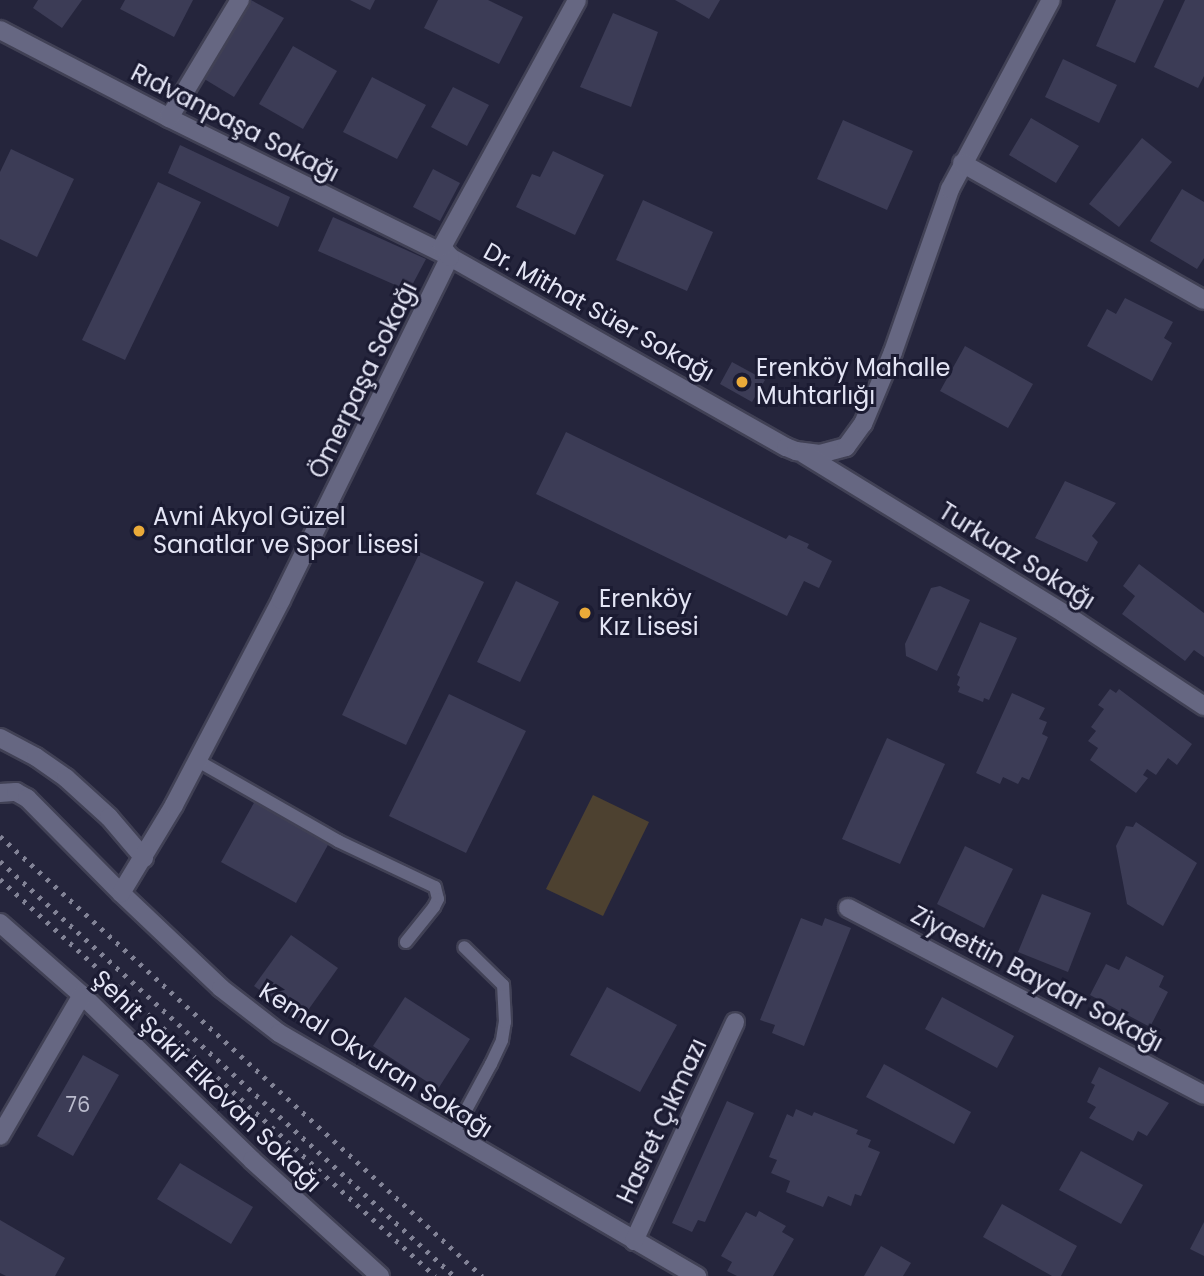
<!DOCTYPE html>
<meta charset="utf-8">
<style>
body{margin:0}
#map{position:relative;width:1204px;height:1276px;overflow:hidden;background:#25253c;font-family:Poppins,sans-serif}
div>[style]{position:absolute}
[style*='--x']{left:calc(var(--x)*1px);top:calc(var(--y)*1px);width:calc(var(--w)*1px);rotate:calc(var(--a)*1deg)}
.green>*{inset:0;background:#4d4130}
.building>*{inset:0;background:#3c3c56}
.roads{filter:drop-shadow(2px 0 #414155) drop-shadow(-2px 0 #414155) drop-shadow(0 2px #414155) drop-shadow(0 -2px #414155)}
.service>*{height:12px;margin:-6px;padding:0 6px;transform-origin:6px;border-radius:6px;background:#666782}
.minor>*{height:18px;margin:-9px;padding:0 9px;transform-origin:9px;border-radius:9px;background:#666782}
.tertiary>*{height:18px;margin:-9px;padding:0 9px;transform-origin:9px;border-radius:9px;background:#666782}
.rail>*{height:5px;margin-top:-2.5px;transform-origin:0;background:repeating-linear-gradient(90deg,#828396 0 3.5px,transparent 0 10.5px)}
.dots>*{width:19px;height:19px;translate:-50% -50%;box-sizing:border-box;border:4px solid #1b1b32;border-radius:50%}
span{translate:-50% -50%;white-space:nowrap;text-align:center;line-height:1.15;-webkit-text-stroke:6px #1b1b32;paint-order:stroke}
.number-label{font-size:21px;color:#babbcd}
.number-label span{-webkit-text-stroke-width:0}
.street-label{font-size:24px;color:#e4e5f5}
.poi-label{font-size:24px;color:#e4e5f5}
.left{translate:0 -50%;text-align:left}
</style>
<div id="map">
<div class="green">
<i style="clip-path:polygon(593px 795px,649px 822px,603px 916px,546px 889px)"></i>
</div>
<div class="building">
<i style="clip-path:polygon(38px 0,82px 0,62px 28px,33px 8px)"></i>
<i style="clip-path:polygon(125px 0,193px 0,174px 37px,120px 9px)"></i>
<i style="clip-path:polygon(251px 0,284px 18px,234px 97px,201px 77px)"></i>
<i style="clip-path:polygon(350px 0,375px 0,370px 10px)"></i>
<i style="clip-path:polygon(438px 0,488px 0,523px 17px,499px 64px,424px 28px)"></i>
<i style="clip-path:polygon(675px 0,720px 0,709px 19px)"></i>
<i style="clip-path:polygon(1116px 0,1164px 0,1135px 63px,1096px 46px)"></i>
<i style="clip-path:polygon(1185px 0,1204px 0,1204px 76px,1198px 88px,1154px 67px)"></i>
<i style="clip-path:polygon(613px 13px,658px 32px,631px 107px,580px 87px)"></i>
<i style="clip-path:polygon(293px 46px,337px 71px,303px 129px,259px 104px)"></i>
<i style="clip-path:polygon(1063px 59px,1117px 85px,1099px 123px,1045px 97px)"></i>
<i style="clip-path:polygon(372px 77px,426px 105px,397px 159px,343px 132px)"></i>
<i style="clip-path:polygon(453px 87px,489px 105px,467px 146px,431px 127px)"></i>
<i style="clip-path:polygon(1031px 118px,1079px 146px,1056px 183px,1009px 155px)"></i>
<i style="clip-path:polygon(843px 120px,913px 151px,887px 210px,817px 179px)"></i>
<i style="clip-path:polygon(1142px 138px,1172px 162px,1119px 227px,1089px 204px)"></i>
<i style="clip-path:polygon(180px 145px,290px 197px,278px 227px,168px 173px)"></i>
<i style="clip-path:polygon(11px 149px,74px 179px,37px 257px,0 239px,0 172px)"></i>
<i style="clip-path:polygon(553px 151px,604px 175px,575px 235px,516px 207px,532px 174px,540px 177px)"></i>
<i style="clip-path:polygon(433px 169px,460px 183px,440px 221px,413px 207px)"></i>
<i style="clip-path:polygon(158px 182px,201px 202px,125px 360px,82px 340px)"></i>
<i style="clip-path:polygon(1182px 189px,1204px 202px,1204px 258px,1197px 269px,1150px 241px)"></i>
<i style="clip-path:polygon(643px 200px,713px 232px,687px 291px,616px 260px)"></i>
<i style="clip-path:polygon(333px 217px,426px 259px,409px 291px,318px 251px)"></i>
<i style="clip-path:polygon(1125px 298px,1173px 322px,1164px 338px,1172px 343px,1152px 381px,1087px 346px,1107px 309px,1116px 314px)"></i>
<i style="clip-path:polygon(965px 346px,1033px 384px,1008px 428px,940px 391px)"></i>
<i style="clip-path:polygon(732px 362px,765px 380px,752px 402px,720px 384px)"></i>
<i style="clip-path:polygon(566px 432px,786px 539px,789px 535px,809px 544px,807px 548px,832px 561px,819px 588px,804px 581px,787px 616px,536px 494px)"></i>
<i style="clip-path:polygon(1065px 481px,1116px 503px,1092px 536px,1098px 542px,1087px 562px,1035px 538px)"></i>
<i style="clip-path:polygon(420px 552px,484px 582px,406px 745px,342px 715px)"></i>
<i style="clip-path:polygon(1139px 564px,1204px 613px,1204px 657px,1194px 650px,1185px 661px,1122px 614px,1135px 596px,1123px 586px)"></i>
<i style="clip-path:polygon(516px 581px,559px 602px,520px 682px,477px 662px)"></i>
<i style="clip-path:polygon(940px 586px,970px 600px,937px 671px,906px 656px,905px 644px,931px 588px)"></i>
<i style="clip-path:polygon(980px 622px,1017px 638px,989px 700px,984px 698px,983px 702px,958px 692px,960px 687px,957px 685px,960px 677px,957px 675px)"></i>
<i style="clip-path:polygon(1110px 689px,1116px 693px,1119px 689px,1192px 744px,1177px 765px,1168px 758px,1156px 775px,1147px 769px,1143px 775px,1148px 778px,1136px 793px,1090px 760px,1098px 748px,1088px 741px,1096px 731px,1091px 727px,1104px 709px,1098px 705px)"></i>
<i style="clip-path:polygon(1012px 693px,1045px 708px,1039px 719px,1047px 722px,1042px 734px,1048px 737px,1029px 780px,1022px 777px,1018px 784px,1003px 777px,1000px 784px,976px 773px)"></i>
<i style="clip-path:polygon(449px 694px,526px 731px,466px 853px,389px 816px)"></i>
<i style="clip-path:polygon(887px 738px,945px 764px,900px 864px,842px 839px)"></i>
<i style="clip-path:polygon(255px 801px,329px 843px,296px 903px,221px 862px)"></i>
<i style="clip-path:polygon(1136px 822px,1197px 863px,1163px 926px,1127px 904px,1116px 846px,1126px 826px,1133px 827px)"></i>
<i style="clip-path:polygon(965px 846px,1013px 869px,984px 928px,937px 904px)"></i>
<i style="clip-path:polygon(1042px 894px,1091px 913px,1068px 972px,1018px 952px)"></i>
<i style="clip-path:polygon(801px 918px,822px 926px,825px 918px,851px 928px,804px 1046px,772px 1033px,775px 1025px,760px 1020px)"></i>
<i style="clip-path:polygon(291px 935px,338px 968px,301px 1020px,254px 986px)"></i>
<i style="clip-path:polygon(1126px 956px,1164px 976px,1159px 987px,1168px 992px,1150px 1027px,1090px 995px,1106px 964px,1119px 970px)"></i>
<i style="clip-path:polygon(607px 987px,677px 1025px,640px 1092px,570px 1055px)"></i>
<i style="clip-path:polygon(405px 997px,470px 1039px,438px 1089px,373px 1046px)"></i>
<i style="clip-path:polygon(942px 997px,1014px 1036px,997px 1068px,925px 1029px)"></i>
<i style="clip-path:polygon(83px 1055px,119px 1075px,73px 1156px,37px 1136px)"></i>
<i style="clip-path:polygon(884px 1064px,971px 1112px,954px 1144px,866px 1097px)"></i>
<i style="clip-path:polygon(1099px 1067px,1169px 1103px,1147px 1136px,1138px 1131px,1133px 1141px,1089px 1118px,1096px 1107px,1087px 1102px,1095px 1085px,1091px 1083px)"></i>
<i style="clip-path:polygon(727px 1101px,754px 1113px,705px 1222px,698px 1220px,692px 1232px,672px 1223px)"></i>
<i style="clip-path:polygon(796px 1109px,812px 1116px,814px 1112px,858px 1130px,856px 1134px,871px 1140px,868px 1147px,880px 1152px,861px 1196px,855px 1194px,851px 1206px,828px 1196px,823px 1207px,786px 1192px,790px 1181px,771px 1173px,777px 1160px,769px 1157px,787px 1114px,793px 1117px)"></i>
<i style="clip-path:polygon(1081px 1151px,1143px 1185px,1121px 1224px,1059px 1190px)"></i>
<i style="clip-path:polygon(180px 1163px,253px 1207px,231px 1244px,157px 1199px)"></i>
<i style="clip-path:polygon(1002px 1204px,1077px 1246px,1061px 1276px,1052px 1276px,983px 1237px)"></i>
<i style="clip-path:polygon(759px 1211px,786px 1226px,782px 1232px,794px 1239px,773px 1276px,737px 1276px,727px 1271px,732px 1262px,721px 1256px,746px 1212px,756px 1217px)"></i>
<i style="clip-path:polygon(0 1220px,65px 1258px,55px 1276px,6px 1276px,0 1273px)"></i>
<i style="clip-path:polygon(1204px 1222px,1204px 1256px,1190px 1249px)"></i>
<i style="clip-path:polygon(881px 1246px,911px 1263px,903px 1276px,864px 1276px)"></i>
</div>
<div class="roads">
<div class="service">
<i style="--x:198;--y:761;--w:161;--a:29.7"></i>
<i style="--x:338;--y:841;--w:107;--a:25.4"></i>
<i style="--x:435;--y:887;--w:12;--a:76"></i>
<i style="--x:438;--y:899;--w:9;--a:117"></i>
<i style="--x:434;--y:907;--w:45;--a:128.7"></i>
<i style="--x:452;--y:1136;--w:82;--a:-61.6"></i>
<i style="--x:491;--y:1064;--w:26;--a:-65"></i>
<i style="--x:502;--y:1040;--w:18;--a:-81"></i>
<i style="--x:505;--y:1022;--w:37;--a:-93"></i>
<i style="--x:503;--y:985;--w:54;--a:-135.7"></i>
</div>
<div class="minor">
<i style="--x:0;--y:30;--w:191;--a:27.5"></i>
<i style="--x:169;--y:118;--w:313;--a:26.3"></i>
<i style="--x:450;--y:257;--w:386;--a:29.5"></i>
<i style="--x:786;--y:447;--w:11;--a:22"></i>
<i style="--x:796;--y:451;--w:24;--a:7"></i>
<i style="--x:820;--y:454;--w:27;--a:-15"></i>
<i style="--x:846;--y:447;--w:29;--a:-54"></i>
<i style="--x:863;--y:424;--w:78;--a:-67.4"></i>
<i style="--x:893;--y:352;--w:173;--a:-70.7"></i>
<i style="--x:950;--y:189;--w:214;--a:-61.9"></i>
<i style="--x:169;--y:118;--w:138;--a:-59"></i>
<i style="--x:962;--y:163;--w:278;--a:29.5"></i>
<i style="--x:804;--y:454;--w:306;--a:31.5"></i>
<i style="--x:1065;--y:614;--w:167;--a:33.5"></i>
<i style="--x:121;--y:893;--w:138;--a:43.5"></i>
<i style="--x:221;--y:988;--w:73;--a:37.8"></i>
<i style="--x:279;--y:1033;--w:484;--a:30.2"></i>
<i style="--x:848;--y:908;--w:402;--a:27.7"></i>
<i style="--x:82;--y:995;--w:237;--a:44.1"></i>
<i style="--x:252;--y:1160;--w:173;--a:42.2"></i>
<i style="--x:634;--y:1241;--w:241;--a:-65.2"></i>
</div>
<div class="tertiary">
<i style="--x:0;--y:738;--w:41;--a:27.8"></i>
<i style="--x:36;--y:757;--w:37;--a:35"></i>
<i style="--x:66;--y:778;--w:58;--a:42.2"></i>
<i style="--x:109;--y:817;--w:54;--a:49.5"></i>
<i style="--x:0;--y:793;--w:16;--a:-4"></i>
<i style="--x:16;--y:792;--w:13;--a:29"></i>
<i style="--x:27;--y:798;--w:134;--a:45.3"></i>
<i style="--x:121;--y:893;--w:103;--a:-58.9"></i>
<i style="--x:174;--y:805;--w:231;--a:-62.4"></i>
<i style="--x:281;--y:600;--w:382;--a:-63.8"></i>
<i style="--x:450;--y:257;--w:13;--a:-129"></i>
<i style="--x:442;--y:247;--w:281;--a:-61.3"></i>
<i style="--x:0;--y:923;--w:109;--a:41.3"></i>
<i style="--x:82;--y:995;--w:163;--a:120.2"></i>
</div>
</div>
<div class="rail">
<i style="--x:0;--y:836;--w:653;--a:42.39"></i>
<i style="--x:0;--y:861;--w:615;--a:42.43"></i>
<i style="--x:0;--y:879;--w:589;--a:42.38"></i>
</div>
<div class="dots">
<i style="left:742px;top:382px;background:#eaaa39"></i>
<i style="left:139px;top:531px;background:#eaaa39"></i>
<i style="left:585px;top:613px;background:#eaaa39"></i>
</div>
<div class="number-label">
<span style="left:78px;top:1105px">76</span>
</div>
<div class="street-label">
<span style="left:235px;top:123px;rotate:27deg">Rıdvanpaşa Sokağı</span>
<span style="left:599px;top:312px;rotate:29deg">Dr. Mithat Süer Sokağı</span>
<span style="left:363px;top:380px;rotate:-64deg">Ömerpaşa Sokağı</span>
<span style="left:1017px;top:556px;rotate:32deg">Turkuaz Sokağı</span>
<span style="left:1037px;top:979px;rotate:28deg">Ziyaettin Baydar Sokağı</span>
<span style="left:376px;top:1060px;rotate:32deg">Kemal Okvuran Sokağı</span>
<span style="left:207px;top:1081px;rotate:44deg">Şehit Şakir Elkovan Sokağı</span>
<span style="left:662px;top:1121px;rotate:-65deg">Hasret Çıkmazı</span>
</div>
<div class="poi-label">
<span class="left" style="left:756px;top:382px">Erenköy Mahalle<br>Muhtarlığı</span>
<span class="left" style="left:153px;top:531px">Avni Akyol Güzel<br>Sanatlar ve Spor Lisesi</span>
<span class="left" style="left:599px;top:613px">Erenköy<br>Kız Lisesi</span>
</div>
</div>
